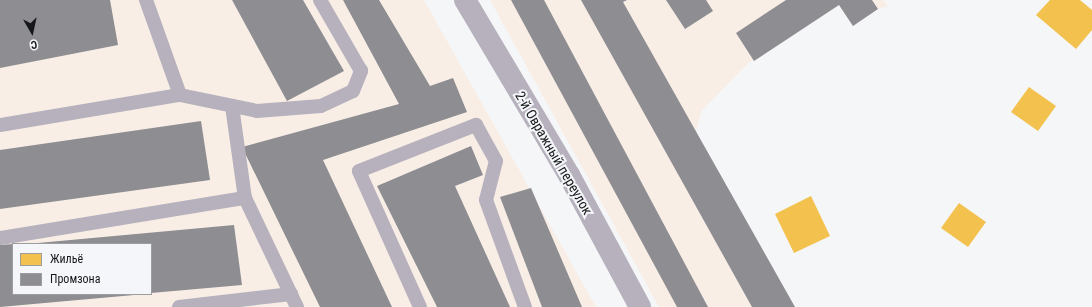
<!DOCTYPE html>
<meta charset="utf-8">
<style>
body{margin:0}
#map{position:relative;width:1092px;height:307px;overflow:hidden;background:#f5f6f8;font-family:"Roboto Condensed",sans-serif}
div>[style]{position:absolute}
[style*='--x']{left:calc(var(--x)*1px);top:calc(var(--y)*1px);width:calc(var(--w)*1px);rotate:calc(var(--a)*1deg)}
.industrial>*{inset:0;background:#f8eee6}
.homes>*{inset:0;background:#f2c14e}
.industry>*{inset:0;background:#8d8d92}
.service>*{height:14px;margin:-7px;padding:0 7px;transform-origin:7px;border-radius:7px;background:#b6b1bc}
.minor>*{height:22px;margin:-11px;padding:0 11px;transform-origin:11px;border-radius:11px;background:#b6b1bc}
span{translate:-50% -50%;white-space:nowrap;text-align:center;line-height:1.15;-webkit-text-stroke:4px #f4f6f9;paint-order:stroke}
.street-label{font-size:14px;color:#161718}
.legend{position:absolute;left:12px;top:243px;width:140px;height:52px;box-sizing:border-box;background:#f4f6f9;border:1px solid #9b9d9f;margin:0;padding:5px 7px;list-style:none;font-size:12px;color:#161718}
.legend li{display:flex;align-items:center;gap:8px;height:20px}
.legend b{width:20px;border:1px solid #9b9d9f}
.north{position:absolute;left:12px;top:12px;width:40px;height:40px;-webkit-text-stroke:3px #f4f6f9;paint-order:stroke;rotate:171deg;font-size:11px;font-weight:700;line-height:16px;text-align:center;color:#161718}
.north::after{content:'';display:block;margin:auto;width:14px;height:18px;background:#161718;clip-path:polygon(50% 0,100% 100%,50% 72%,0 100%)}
</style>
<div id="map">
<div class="industrial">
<i style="clip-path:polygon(evenodd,0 0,424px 0,596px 307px,0 307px,0 0,13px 244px,151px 244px,151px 294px,13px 294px,13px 244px)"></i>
<i style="clip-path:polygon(490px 0,883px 0,888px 6px,878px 9px,853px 26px,839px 5px,746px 65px,701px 112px,696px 132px,795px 307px,659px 307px)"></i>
</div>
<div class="homes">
<i style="clip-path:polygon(1050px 0,1080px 0,1092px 10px,1092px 30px,1076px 49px,1036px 15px)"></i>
<i style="clip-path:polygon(1029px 87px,1056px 106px,1038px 131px,1011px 112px)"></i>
<i style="clip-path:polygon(811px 196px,830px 236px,794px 253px,775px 214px)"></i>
<i style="clip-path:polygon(959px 203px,986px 222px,968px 247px,941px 228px)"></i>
</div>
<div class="industry">
<i style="clip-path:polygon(0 0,110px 0,118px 45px,0 68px)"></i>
<i style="clip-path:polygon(232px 0,303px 0,344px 71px,287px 101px)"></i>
<i style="clip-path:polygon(343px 0,379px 0,430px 86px,453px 78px,467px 112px,323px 160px,392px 307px,320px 307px,242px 147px,399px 104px)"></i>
<i style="clip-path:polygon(511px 0,544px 0,708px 307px,677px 307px)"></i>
<i style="clip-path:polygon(581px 0,627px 0,623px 2px,795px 307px,752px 307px)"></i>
<i style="clip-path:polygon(666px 0,706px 0,713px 11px,685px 29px)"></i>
<i style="clip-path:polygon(786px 0,872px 0,878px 9px,853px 26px,839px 5px,754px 61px,736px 33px)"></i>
<i style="clip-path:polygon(201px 121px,210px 180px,0 209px,0 150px)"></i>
<i style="clip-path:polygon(471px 146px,483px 175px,455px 186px,510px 307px,437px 307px,377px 186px)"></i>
<i style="clip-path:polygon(531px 188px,582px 307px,542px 307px,500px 197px)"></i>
<i style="clip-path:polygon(234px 225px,242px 285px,151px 293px,151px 244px,27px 244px)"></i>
<i style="clip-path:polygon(13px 244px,13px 294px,134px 295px,0 307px,0 245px)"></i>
</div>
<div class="service">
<i style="--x:146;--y:0;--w:101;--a:70.3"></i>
<i style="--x:232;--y:106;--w:93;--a:82"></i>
<i style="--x:0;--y:125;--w:182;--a:-9.5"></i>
<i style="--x:180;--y:95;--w:79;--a:11.7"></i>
<i style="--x:257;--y:111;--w:64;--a:-4.5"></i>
<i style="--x:321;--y:106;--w:35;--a:-25"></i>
<i style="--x:353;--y:91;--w:22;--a:-68"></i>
<i style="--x:361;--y:71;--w:82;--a:-120"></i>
<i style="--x:0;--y:238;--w:248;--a:-9.3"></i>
<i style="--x:245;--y:198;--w:121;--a:64.5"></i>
<i style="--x:179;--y:307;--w:113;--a:-6.6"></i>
<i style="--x:420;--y:307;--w:149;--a:-114.2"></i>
<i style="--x:359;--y:171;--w:126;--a:-21.5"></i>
<i style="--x:476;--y:125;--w:41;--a:60.9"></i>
<i style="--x:496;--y:161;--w:40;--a:104.4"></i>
<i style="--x:486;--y:200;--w:114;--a:70"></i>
</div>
<div class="minor">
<i style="--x:465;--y:0;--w:204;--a:59.3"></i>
<i style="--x:569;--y:175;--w:150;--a:61.7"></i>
</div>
<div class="street-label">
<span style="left:554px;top:153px;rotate:60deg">2-й Овражный переулок</span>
</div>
<ul class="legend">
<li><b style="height:11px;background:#f2c14e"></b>Жильё</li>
<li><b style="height:11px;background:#8d8d92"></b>Промзона</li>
</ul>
<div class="north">С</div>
</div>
